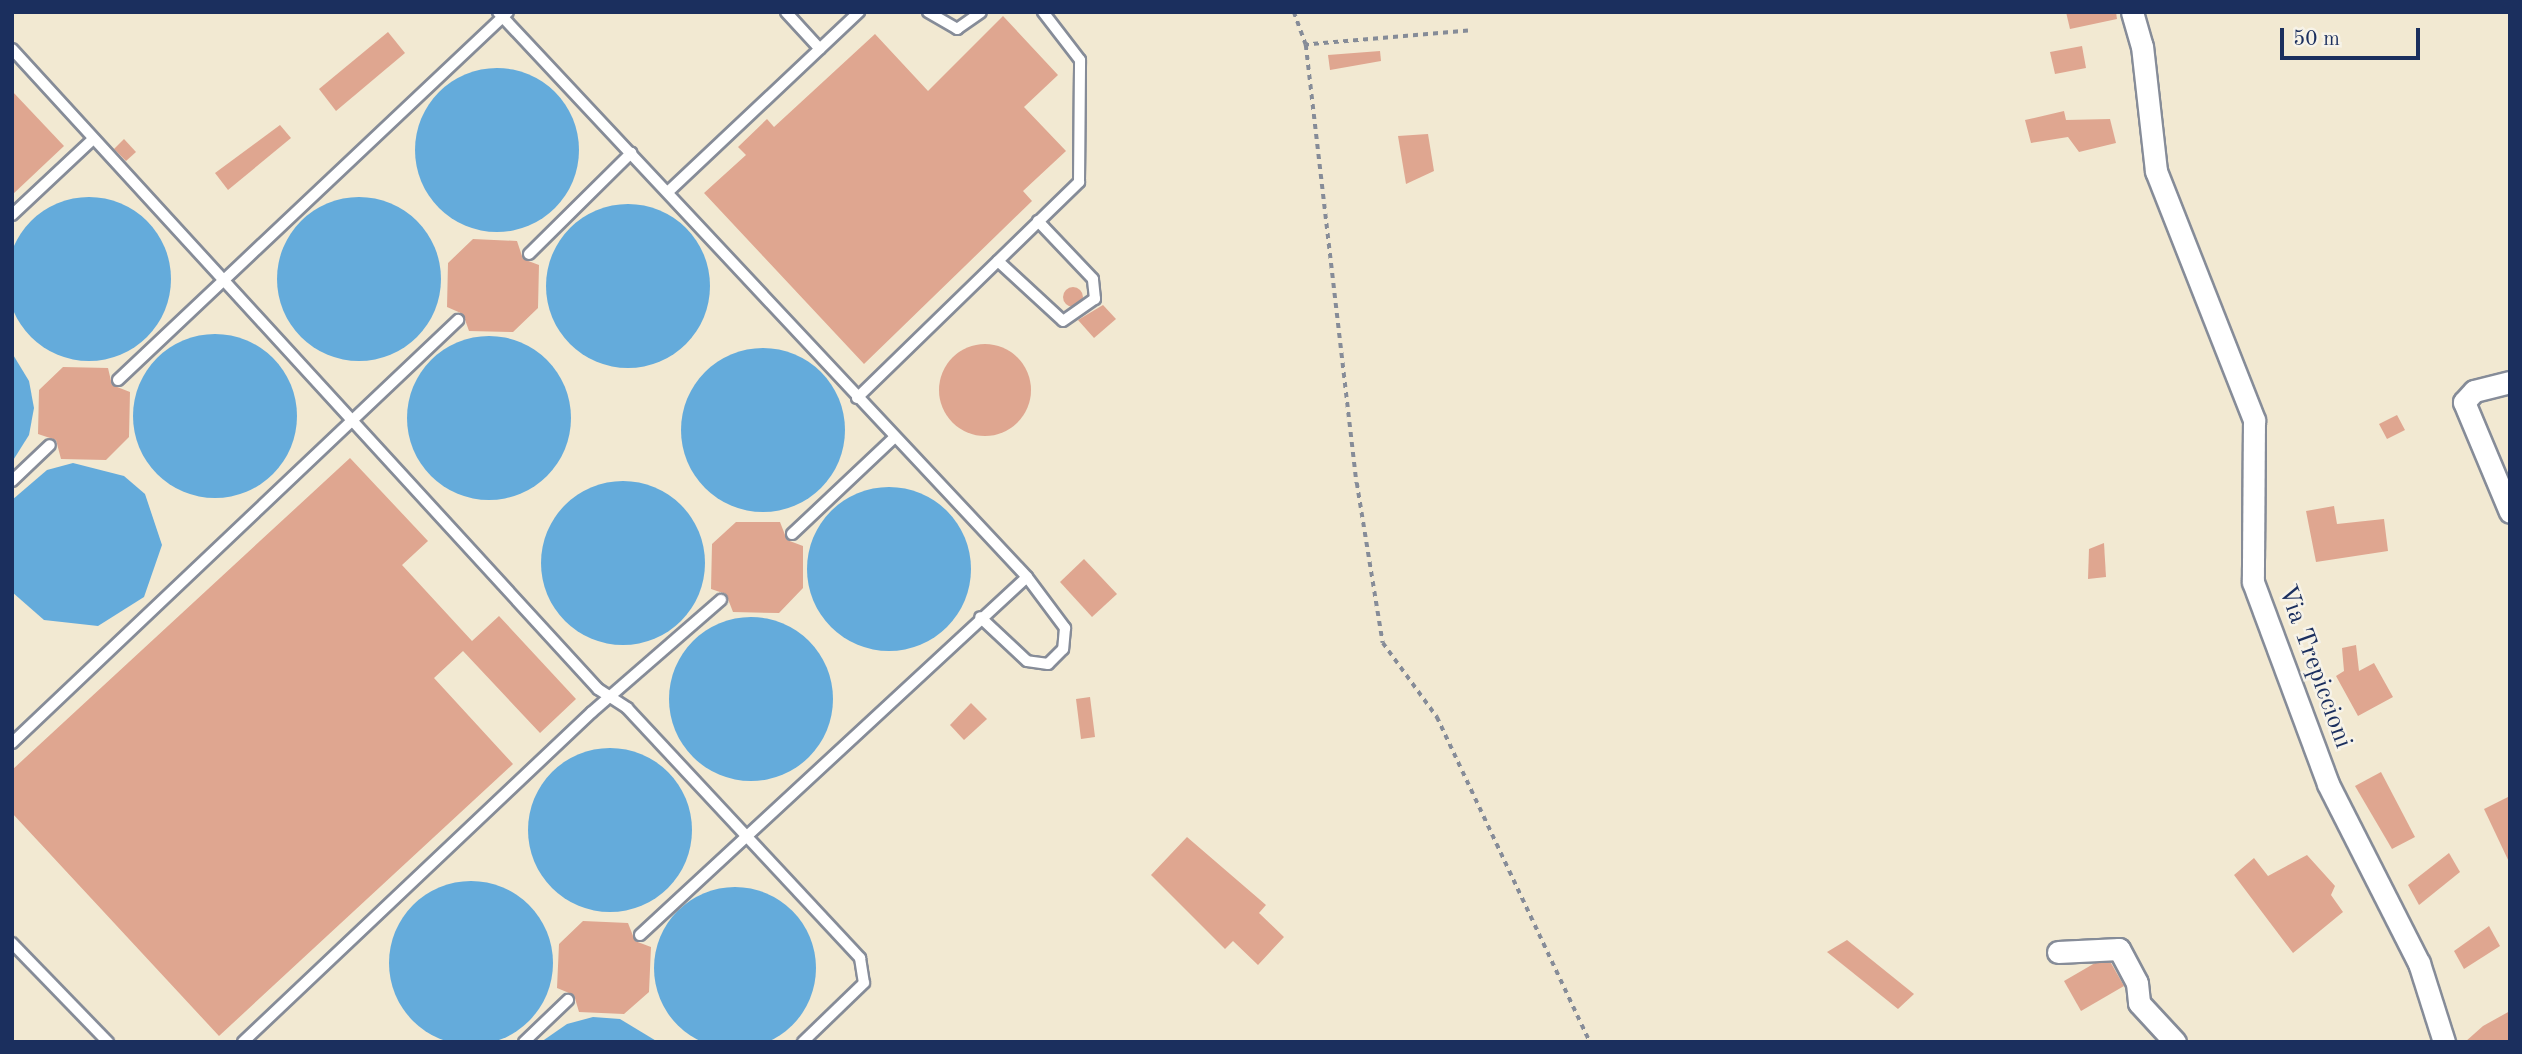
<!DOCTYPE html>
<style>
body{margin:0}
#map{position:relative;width:2522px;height:1054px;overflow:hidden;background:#f2e9d2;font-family:"Old Standard TT",serif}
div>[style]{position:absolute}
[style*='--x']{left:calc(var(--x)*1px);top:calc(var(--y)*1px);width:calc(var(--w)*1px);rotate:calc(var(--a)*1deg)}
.water>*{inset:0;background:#64abdb}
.round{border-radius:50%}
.building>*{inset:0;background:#dfa690}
.path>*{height:3.5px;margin-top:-1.75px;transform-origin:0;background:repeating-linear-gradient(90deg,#868c98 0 5px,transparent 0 10px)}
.roads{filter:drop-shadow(2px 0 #868c98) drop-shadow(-2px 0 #868c98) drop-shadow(0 2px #868c98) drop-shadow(0 -2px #868c98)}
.service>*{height:10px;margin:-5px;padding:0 5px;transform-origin:5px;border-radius:5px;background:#fff}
.minor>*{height:21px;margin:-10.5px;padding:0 10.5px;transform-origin:10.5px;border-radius:10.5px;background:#fff}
span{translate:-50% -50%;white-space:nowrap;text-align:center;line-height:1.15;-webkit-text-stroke:5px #f7f3e8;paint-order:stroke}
.street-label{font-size:26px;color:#1b2f5e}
.frame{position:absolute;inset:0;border:14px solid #1b2f5e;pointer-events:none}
.scale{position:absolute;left:2280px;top:28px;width:140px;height:32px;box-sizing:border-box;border:4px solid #1b2f5e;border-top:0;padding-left:9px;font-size:21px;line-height:24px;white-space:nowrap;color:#1b2f5e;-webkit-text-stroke:5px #f7f3e8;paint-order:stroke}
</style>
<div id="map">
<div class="water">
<i class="round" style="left:415px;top:68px;width:164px;height:164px"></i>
<i class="round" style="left:277px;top:197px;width:164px;height:164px"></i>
<i class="round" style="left:7px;top:197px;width:164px;height:164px"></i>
<i class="round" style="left:546px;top:204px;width:164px;height:164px"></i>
<i class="round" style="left:133px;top:334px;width:164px;height:164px"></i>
<i class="round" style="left:407px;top:336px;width:164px;height:164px"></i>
<i class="round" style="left:681px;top:348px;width:164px;height:164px"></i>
<i style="clip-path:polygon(12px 353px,29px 381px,34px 408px,29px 435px,12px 462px)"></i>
<i style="clip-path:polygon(73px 463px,124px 476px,145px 494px,162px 545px,144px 597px,98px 626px,44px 620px,12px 592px,12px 500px,47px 470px)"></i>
<i class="round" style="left:541px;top:481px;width:164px;height:164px"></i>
<i class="round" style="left:807px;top:487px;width:164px;height:164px"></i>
<i class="round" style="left:669px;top:617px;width:164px;height:164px"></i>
<i class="round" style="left:528px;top:748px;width:164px;height:164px"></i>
<i class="round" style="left:389px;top:881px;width:164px;height:164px"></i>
<i class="round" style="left:654px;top:887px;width:162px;height:162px"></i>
<i style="clip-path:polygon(593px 1017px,620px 1019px,658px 1042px,541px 1042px,567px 1024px)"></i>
</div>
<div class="building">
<i style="clip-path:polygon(2066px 12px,2116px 12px,2117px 19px,2070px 29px)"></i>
<i style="clip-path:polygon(1003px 16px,1058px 75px,1024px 107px,1066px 151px,1023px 191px,1032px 201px,864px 364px,704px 193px,746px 155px,738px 147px,767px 119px,774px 127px,875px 34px,928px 91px)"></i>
<i style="clip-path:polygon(388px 32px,405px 53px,336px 111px,319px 89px)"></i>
<i style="clip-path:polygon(2082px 46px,2086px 68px,2055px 74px,2050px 52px)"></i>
<i style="clip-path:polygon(1380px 51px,1381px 61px,1330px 70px,1328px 55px)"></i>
<i style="clip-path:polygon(12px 91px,64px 146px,12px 195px)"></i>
<i style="clip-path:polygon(2064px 111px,2066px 120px,2110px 119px,2116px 143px,2079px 152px,2068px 137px,2031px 143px,2025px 120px)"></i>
<i style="clip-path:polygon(280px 125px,291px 138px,228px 190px,215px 173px)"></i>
<i style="clip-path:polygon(1428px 134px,1434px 171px,1406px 184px,1398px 136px)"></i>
<i style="clip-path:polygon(124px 139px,136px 152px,126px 161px,114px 149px)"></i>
<i style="clip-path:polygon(473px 239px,517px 241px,523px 259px,539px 265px,538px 308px,513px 332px,469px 331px,463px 314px,447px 307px,448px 263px)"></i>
<i class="round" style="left:1063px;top:287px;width:20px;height:20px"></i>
<i style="clip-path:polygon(1103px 305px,1116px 319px,1094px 338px,1078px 320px)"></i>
<i class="round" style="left:939px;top:344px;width:92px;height:92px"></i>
<i style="clip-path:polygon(63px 367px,108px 368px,112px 385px,130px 392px,129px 437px,106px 460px,61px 459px,56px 440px,38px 434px,39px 390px)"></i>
<i style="clip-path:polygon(2397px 415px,2405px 430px,2387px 439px,2379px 424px)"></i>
<i style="clip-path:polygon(350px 458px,428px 541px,402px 565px,472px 641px,499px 616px,576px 699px,540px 733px,463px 651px,434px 678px,513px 764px,219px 1036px,12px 813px,12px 770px)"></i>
<i style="clip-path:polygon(2334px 506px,2337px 524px,2384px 519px,2388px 551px,2316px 562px,2306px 511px)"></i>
<i style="clip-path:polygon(736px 522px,780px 522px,787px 540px,803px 546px,803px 588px,779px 613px,733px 612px,726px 594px,711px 589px,712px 544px)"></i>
<i style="clip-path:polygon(2104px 543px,2106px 577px,2088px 579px,2089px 549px)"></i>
<i style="clip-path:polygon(1084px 559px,1117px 594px,1092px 617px,1060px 582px)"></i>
<i style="clip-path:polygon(2356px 645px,2359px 671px,2374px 663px,2393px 697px,2358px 716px,2336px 676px,2344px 671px,2342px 648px)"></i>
<i style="clip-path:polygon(1090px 697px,1095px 737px,1081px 739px,1076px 699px)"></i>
<i style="clip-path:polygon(971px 703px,987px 719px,964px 740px,950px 725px)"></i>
<i style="clip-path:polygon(2381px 772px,2415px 837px,2392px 849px,2355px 786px)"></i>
<i style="clip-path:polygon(2510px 796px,2510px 864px,2484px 809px)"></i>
<i style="clip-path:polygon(1187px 837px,1266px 905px,1259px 913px,1284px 937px,1258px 965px,1233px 941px,1225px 949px,1151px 875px)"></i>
<i style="clip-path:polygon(2449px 853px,2460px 872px,2419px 905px,2408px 885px)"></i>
<i style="clip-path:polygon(2307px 855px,2335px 886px,2331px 895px,2343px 912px,2293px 953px,2234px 875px,2254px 858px,2268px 876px)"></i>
<i style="clip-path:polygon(583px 921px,628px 923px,635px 941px,651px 947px,649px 992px,624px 1014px,579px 1012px,574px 995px,557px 988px,559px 944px)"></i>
<i style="clip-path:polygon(2489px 926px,2500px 946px,2464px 969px,2454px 951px)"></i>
<i style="clip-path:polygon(1847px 940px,1914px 994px,1898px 1009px,1827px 952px)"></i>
<i style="clip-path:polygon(2095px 963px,2111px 963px,2124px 986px,2081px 1011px,2064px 981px)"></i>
<i style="clip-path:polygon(2510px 1011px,2510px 1042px,2465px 1042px,2483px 1026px)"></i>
</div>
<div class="path">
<i style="--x:1294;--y:12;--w:35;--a:70"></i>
<i style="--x:1468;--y:31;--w:163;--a:175.1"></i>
<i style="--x:1306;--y:45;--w:441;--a:83.4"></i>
<i style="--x:1357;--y:483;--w:162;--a:80.8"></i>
<i style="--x:1383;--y:643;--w:92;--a:53.9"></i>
<i style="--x:1437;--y:717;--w:359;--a:64.8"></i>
</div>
<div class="roads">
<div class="service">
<i style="--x:498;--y:12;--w:774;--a:46.88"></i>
<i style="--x:1027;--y:577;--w:64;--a:53.3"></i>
<i style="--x:1065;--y:628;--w:21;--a:95"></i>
<i style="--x:1063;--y:649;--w:21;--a:135"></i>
<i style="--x:1048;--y:664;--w:21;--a:-172"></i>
<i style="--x:1027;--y:661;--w:64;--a:-136.9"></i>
<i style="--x:786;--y:12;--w:50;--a:47.4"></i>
<i style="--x:928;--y:12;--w:34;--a:30"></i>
<i style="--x:957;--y:29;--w:29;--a:-35"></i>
<i style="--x:12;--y:49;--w:868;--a:47.52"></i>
<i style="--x:598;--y:689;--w:35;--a:33"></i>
<i style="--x:627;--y:708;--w:342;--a:47"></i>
<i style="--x:860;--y:958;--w:25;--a:81"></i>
<i style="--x:864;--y:983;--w:85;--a:136"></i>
<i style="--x:670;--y:190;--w:260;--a:-43.3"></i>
<i style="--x:12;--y:215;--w:108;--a:-43.1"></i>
<i style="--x:529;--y:254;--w:144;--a:-44.7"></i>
<i style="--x:998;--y:261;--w:88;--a:42.7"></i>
<i style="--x:1063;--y:321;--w:39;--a:-35"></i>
<i style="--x:1095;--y:299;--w:20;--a:-96"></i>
<i style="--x:1093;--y:279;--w:80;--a:-133.5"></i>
<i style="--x:118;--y:380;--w:536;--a:-43.34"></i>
<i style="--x:857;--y:398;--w:310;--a:-44.2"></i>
<i style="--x:1079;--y:182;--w:122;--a:-89.5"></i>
<i style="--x:1080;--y:60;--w:61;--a:-127.6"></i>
<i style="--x:12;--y:481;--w:52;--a:-43.5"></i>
<i style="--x:792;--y:534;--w:140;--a:-43.3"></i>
<i style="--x:12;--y:743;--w:615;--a:-43.48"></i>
<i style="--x:640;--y:935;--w:527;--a:-42.77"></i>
<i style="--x:12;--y:943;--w:138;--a:45.9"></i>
<i style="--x:243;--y:1042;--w:480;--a:-43.4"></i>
<i style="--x:592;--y:712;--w:171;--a:-41"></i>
<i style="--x:524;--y:1042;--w:61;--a:-43.7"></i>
</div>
<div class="minor">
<i style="--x:2132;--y:12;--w:35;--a:74"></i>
<i style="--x:2142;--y:46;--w:126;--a:83.6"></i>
<i style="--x:2156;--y:171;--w:268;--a:68.5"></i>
<i style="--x:2254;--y:420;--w:162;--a:90.4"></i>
<i style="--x:2253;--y:582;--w:215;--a:69.6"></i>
<i style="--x:2328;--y:784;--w:201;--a:63.1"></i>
<i style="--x:2419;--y:963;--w:83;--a:72.4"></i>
<i style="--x:2510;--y:382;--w:37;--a:166"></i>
<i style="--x:2474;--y:391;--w:15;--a:132"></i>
<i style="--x:2464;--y:402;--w:119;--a:67.3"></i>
<i style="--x:2058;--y:952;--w:61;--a:-2.8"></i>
<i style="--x:2119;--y:949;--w:38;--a:62"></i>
<i style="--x:2137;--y:983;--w:20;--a:84"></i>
<i style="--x:2139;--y:1003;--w:53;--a:47.3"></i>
</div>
</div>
<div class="street-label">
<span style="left:2314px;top:667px;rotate:70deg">Via Trepiccioni</span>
</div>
<div class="frame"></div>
<div class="scale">50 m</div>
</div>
